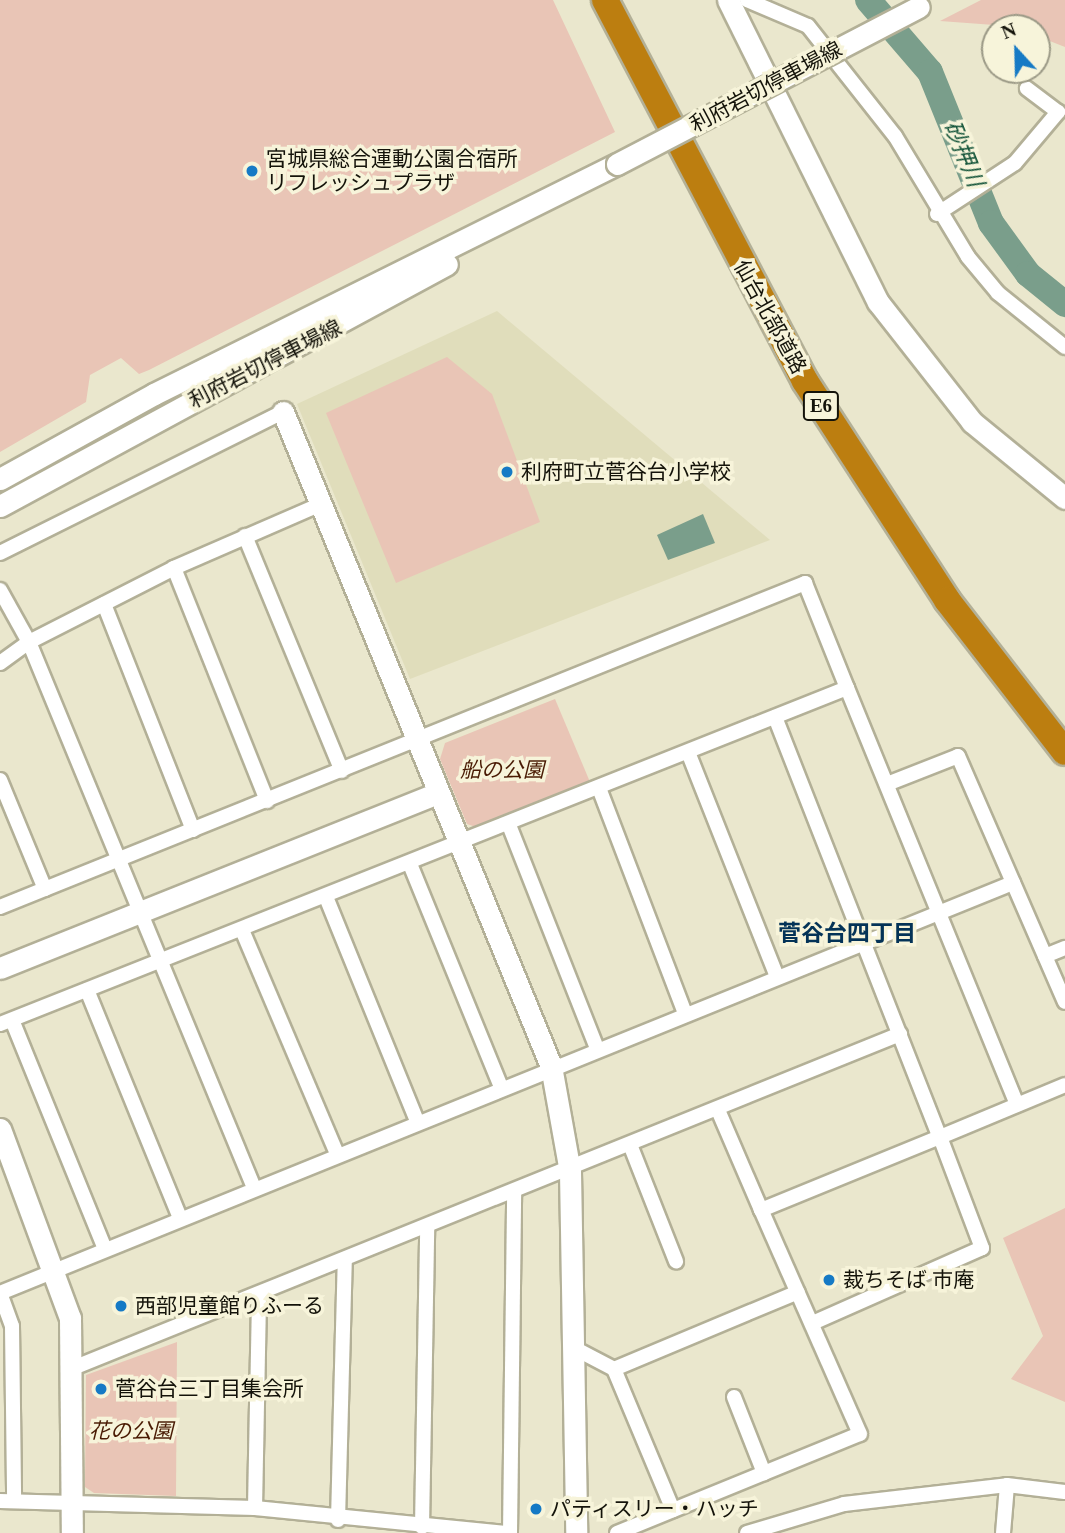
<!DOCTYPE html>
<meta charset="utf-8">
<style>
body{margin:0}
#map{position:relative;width:1065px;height:1533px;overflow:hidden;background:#eae7cd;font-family:"Times New Roman","Noto Sans JP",serif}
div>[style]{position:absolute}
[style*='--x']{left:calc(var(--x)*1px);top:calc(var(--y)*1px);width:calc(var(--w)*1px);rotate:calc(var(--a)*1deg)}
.built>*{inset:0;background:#e0ddbb}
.green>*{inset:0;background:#e9c5b6}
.water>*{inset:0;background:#7a9e8b}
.river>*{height:26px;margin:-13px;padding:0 13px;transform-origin:13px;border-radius:13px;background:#7a9e8b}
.roads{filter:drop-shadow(2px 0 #b3b097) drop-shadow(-2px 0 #b3b097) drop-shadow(0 2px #b3b097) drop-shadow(0 -2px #b3b097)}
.street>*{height:14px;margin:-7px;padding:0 7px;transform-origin:7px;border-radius:7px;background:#fff}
.secondary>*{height:21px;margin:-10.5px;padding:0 10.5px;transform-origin:10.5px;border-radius:10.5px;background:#fff}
.highway>*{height:26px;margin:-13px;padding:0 13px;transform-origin:13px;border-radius:13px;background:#bc7e10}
.bridges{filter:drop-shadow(2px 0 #b3b097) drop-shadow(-2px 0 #b3b097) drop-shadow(0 2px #b3b097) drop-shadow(0 -2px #b3b097)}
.secondary-bridge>*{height:21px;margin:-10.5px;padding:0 10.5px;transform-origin:10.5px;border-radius:10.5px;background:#fff}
.dots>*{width:19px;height:19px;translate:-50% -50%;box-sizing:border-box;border:4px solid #f7f4da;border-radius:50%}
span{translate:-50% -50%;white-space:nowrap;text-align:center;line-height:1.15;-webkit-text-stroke:7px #f7f4da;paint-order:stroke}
.shield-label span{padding:2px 5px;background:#f7f4da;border:2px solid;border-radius:5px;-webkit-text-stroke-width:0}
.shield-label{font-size:19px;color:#14130a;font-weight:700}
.street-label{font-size:21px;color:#14130a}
.poi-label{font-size:21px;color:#14130a}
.left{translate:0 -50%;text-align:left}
.park-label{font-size:21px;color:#491a03;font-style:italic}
.water-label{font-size:23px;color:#15553a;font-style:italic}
.neighbourhood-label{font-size:23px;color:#043357;font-weight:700}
.north{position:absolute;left:981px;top:14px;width:70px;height:70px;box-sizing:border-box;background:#f7f4da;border:2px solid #9c9a87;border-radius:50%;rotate:338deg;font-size:19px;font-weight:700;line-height:28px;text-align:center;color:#14130a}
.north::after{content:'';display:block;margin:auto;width:24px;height:32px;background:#167ac5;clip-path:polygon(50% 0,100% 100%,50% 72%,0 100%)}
</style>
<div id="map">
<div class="built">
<i style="clip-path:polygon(497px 311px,770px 540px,410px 679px,297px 404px)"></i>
</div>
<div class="green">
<i style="clip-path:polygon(0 0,553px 0,615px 132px,149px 370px,139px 374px,121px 358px,90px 375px,86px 402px,0 452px)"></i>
<i style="clip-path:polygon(981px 0,1065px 0,1065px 47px,1037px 36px,1037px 28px,940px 21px)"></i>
<i style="clip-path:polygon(447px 357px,492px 394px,540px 522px,396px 583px,326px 413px)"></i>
<i style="clip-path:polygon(555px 699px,590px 782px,482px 829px,467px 824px,440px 759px,445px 743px)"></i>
<i style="clip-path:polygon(1065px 1208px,1065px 1402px,1011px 1379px,1043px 1336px,1003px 1238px)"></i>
<i style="clip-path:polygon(177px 1342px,176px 1496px,94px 1493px,85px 1487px,86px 1375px)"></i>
</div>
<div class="water">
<i style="clip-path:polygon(703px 514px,715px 543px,668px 560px,657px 535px)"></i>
</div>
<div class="river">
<i style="--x:868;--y:0;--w:95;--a:49.3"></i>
<i style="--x:930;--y:72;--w:163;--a:68"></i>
<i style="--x:991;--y:223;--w:63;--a:54"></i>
<i style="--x:1028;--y:274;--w:48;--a:39"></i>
</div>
<div class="roads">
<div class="street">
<i style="--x:747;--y:0;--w:66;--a:23.1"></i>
<i style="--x:808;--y:26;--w:140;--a:51.7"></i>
<i style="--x:895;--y:136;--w:141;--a:58.9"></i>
<i style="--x:968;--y:257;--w:47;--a:50.2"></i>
<i style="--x:998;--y:293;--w:86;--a:38.9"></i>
<i style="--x:937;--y:214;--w:93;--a:-33.2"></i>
<i style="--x:1015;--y:163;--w:67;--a:-49.9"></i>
<i style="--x:1058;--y:112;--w:39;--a:-143"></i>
<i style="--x:245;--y:536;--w:254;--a:67.6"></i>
<i style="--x:0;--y:553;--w:316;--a:-26.5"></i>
<i style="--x:174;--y:568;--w:251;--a:68.2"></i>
<i style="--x:0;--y:590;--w:60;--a:60.9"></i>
<i style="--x:29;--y:642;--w:591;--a:67.6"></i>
<i style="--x:104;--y:604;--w:243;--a:68.5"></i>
<i style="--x:0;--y:663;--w:36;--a:-36"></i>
<i style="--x:29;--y:642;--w:163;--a:-27"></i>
<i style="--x:174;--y:568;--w:160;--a:-23.5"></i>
<i style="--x:847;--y:688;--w:450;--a:67.8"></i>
<i style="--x:775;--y:717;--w:451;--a:68.6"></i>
<i style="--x:940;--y:1137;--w:135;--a:-22.6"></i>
<i style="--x:688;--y:752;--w:242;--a:68.4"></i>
<i style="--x:0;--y:780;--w:118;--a:67.6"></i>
<i style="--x:887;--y:784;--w:76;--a:-21.5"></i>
<i style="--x:958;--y:756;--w:268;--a:66.5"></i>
<i style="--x:599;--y:788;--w:241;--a:69.1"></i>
<i style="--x:509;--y:825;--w:240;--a:68.5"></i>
<i style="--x:410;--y:864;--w:241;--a:67.8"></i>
<i style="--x:326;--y:897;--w:242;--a:67.9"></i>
<i style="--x:0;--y:907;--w:868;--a:-21.92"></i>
<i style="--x:805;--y:583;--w:113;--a:68.2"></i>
<i style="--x:847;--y:688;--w:911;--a:158.36"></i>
<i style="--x:242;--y:930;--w:243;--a:67"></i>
<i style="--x:1045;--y:956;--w:22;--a:-22"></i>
<i style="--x:87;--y:990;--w:246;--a:67.8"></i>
<i style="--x:12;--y:1020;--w:247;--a:67.9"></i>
<i style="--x:718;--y:1110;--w:109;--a:66.7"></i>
<i style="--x:631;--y:1147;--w:123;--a:68.5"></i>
<i style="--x:0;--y:1293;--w:1093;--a:-22.04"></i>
<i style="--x:0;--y:1293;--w:35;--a:70"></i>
<i style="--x:12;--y:1326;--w:174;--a:89.3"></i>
<i style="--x:572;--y:1347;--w:47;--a:27.6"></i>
<i style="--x:614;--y:1369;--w:199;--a:-22.7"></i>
<i style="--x:73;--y:1368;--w:892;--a:-21.99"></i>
<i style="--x:614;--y:1369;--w:153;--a:67.3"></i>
<i style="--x:734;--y:1397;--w:82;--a:68.5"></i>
<i style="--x:0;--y:1501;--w:255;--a:1.6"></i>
<i style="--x:255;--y:1508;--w:250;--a:5.7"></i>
<i style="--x:255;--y:1508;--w:211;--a:-88.9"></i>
<i style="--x:338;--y:1520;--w:259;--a:-88.5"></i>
<i style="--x:422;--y:1527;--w:299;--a:-89"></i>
<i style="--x:510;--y:1533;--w:339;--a:-89.3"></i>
<i style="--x:617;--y:1533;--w:262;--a:-22.2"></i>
<i style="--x:860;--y:1434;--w:245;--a:-113.8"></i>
<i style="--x:761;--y:1210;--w:193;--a:-22.2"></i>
<i style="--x:940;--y:1137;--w:119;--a:69.3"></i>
<i style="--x:982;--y:1248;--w:185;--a:156.1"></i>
<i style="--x:747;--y:1533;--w:101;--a:-16.6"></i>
<i style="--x:844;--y:1504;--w:164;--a:-6.6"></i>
<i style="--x:1007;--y:1485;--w:58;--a:6.9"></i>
<i style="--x:1003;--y:1533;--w:48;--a:-85.2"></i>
</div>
<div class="secondary">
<i style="--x:728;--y:0;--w:337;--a:63.6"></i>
<i style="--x:878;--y:302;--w:152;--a:51.9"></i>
<i style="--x:972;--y:422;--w:120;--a:39.3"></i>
<i style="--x:283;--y:412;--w:707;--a:67.72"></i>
<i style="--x:551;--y:1066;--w:108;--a:79.8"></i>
<i style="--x:570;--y:1172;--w:361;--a:89"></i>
<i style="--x:0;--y:479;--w:176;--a:-28.9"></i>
<i style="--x:154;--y:394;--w:517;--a:-26.42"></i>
<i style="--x:0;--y:506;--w:508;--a:-28.43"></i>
<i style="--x:0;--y:968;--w:471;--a:-21.8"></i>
<i style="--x:0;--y:1129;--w:202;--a:69.7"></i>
<i style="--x:70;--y:1318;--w:215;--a:89.5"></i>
</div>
<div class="highway">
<i style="--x:605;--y:0;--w:430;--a:62.3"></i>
<i style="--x:805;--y:381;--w:261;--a:57"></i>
<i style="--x:947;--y:600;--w:192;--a:52.2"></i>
</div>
</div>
<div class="bridges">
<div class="secondary-bridge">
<i style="--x:617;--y:164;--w:340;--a:-27.5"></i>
</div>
</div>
<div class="dots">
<i style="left:252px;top:171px;background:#167ac5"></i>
<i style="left:507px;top:472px;background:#167ac5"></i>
<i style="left:829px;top:1280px;background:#167ac5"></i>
<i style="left:121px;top:1306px;background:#167ac5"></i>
<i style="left:101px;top:1389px;background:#167ac5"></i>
<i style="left:536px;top:1509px;background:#167ac5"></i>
</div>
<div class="shield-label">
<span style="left:821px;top:406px">E6</span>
</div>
<div class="street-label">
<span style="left:766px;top:87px;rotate:-28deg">利府岩切停車場線</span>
<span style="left:770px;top:317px;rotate:61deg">仙台北部道路</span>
<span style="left:265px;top:364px;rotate:-27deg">利府岩切停車場線</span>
</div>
<div class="poi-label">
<span class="left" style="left:266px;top:171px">宮城県総合運動公園合宿所<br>リフレッシュプラザ</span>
<span class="left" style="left:521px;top:472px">利府町立菅谷台小学校</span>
<span class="left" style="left:843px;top:1280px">裁ちそば 市庵</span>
<span class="left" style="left:135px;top:1306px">西部児童館りふーる</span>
<span class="left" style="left:115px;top:1389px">菅谷台三丁目集会所</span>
<span class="left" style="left:550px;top:1509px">パティスリー・ハッチ</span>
</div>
<div class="park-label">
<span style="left:502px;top:770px">船の公園</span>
<span style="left:131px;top:1431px">花の公園</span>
</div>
<div class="water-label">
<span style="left:963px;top:154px;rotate:68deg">砂押川</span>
</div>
<div class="neighbourhood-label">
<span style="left:847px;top:934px">菅谷台四丁目</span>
</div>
<div class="north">N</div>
</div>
